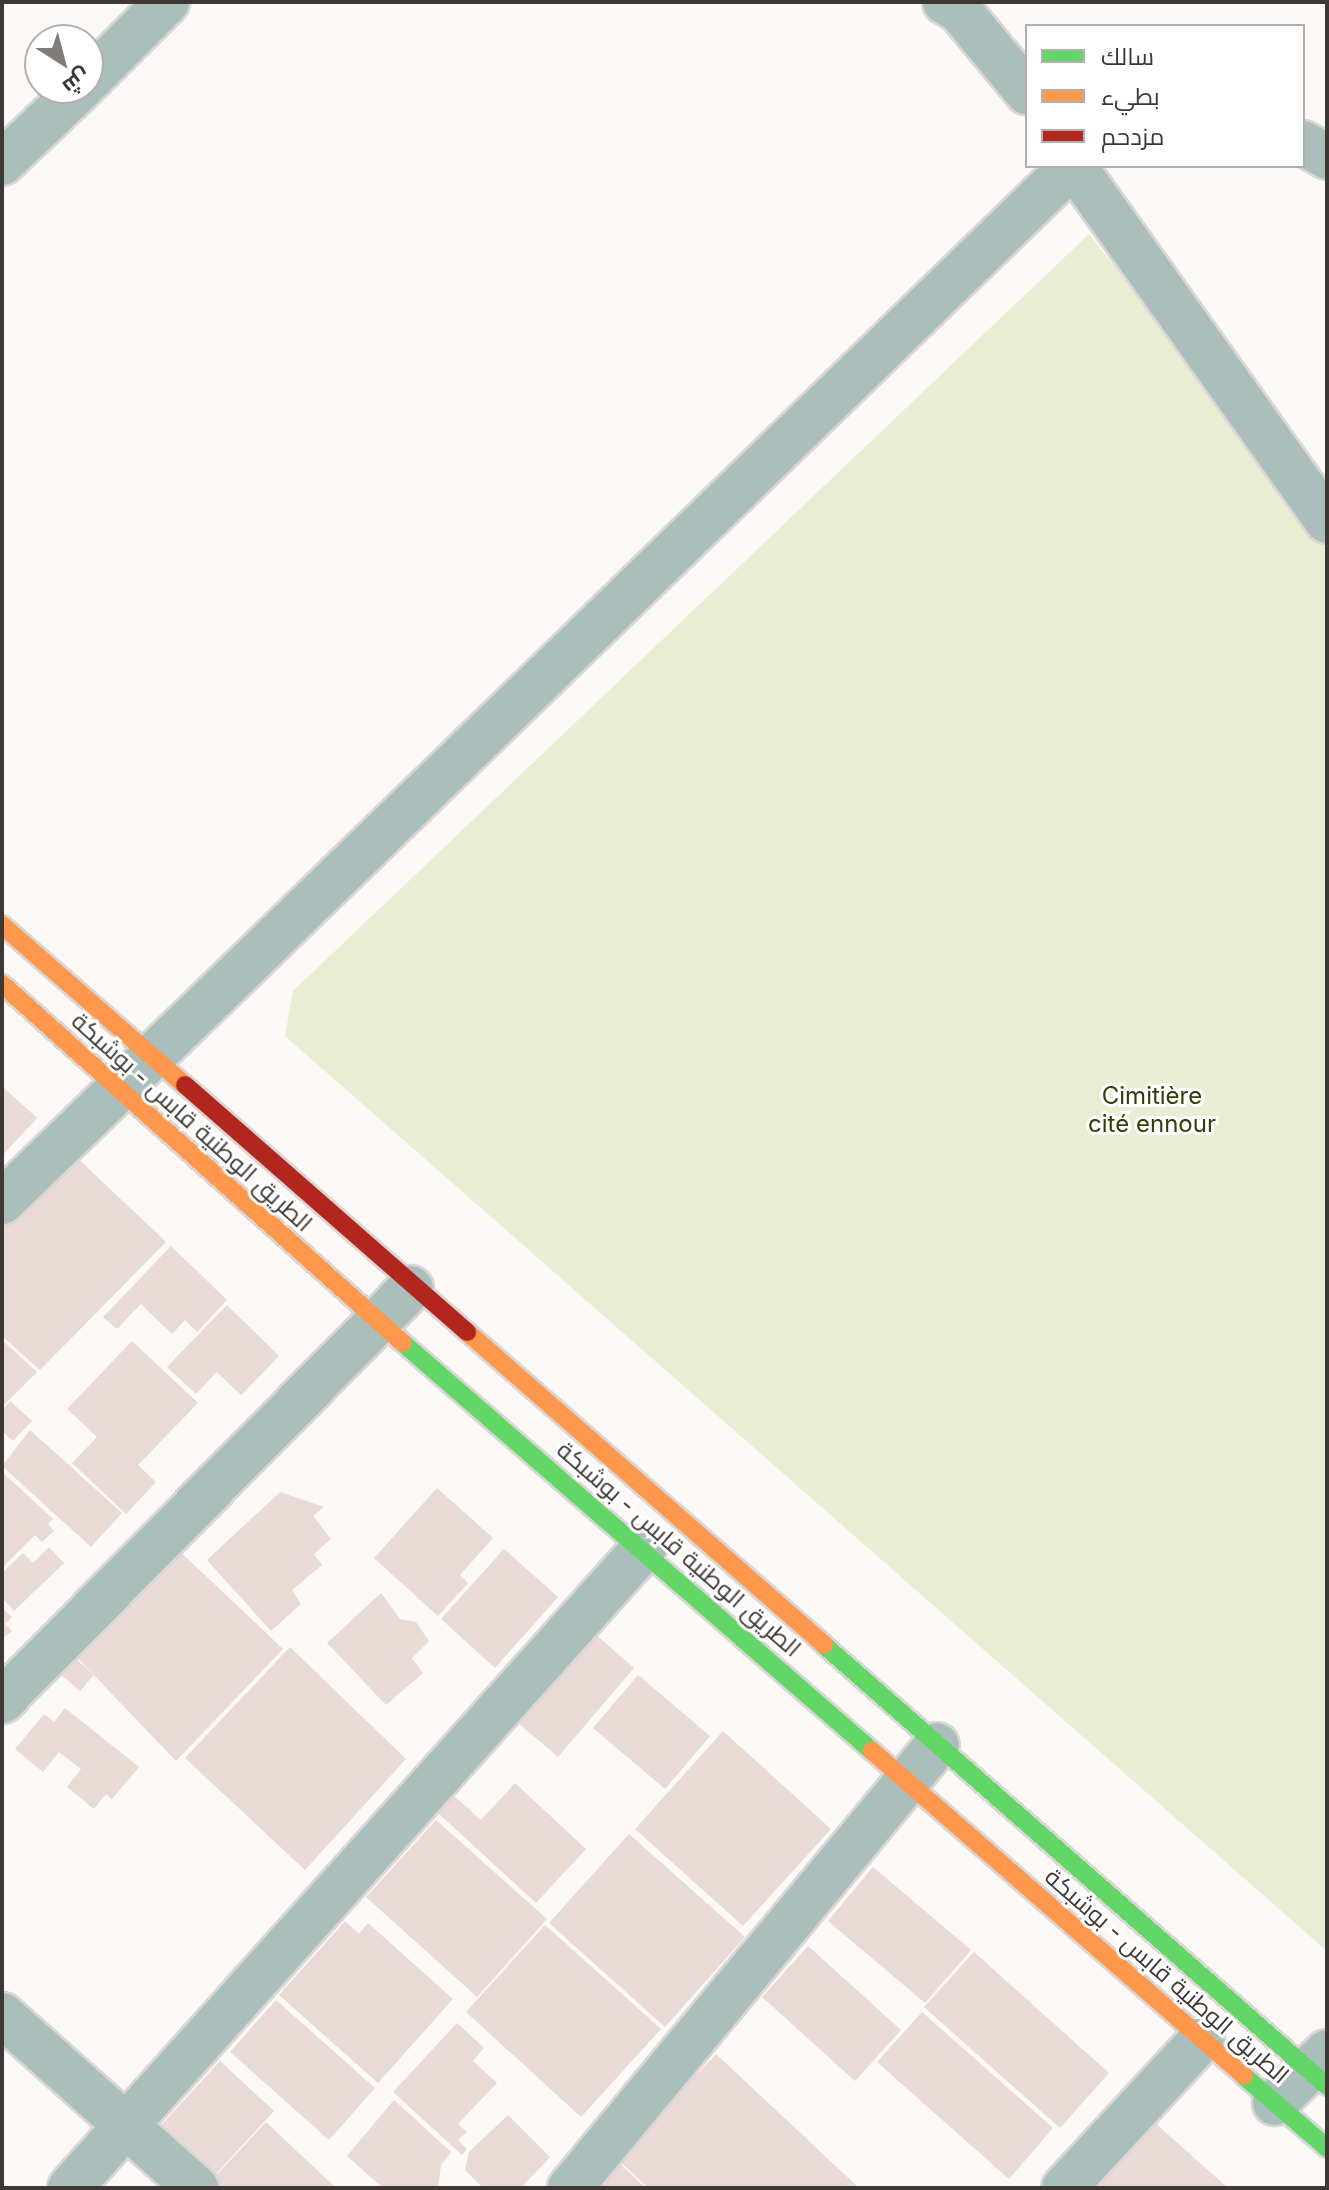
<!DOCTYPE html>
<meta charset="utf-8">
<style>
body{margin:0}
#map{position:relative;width:1329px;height:2190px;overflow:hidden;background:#fcf9f6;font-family:Inter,Cairo,sans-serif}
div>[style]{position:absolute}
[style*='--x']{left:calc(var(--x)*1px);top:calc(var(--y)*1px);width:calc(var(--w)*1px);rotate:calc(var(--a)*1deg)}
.green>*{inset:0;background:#e9edd4}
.building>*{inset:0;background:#e9dad6}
.roads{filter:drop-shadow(2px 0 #d9d6d4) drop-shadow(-2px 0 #d9d6d4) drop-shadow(0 2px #d9d6d4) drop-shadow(0 -2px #d9d6d4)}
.street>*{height:44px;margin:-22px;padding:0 22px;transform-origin:22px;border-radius:22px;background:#aabebb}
.fast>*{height:18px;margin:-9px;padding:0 9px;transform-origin:9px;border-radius:9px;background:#63d668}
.slow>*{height:18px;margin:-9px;padding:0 9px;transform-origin:9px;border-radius:9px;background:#ff974d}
.jam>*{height:18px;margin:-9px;padding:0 9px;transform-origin:9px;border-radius:9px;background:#b3261e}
span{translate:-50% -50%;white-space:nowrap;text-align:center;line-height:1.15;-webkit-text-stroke:6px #fff;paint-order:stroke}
.park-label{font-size:24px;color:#343d09}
.street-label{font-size:24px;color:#3e3834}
.frame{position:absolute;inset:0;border:4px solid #3e3834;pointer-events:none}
.legend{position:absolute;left:1025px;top:24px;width:280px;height:144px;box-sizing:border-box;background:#fff;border:2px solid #b2afae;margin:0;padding:10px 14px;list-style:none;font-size:24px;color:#3e3834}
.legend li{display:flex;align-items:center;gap:16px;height:40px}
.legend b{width:40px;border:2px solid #b2afae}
.north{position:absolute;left:24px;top:24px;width:80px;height:80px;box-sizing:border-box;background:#fff;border:2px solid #b2afae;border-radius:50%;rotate:144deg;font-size:22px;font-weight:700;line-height:32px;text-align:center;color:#3e3834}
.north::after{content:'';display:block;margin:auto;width:28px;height:36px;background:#807c78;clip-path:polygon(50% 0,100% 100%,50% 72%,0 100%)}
</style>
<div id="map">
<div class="green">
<i style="clip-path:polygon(1089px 234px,1327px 534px,1327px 1951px,285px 1036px,293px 991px)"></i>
</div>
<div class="building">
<i style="clip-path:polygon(2px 1086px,37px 1118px,2px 1156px)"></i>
<i style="clip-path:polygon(70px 1151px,166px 1242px,40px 1370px,2px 1336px,2px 1224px)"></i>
<i style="clip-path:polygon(171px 1246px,227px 1300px,197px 1332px,185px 1320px,172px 1334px,141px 1304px,117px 1329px,103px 1317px)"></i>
<i style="clip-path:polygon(227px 1305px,279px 1356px,241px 1395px,217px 1372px,196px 1394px,167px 1367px)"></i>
<i style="clip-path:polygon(2px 1340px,37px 1372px,2px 1407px)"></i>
<i style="clip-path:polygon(132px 1341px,198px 1403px,138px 1465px,156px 1482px,126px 1514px,72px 1463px,97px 1437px,67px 1409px)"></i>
<i style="clip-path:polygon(10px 1401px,32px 1421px,13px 1441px,2px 1431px,2px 1410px)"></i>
<i style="clip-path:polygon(30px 1430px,122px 1513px,91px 1547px,2px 1466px)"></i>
<i style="clip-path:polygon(2px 1472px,53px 1519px,48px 1524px,54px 1531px,42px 1542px,35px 1535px,2px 1568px)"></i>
<i style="clip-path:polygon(437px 1488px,493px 1538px,460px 1575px,468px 1583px,438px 1616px,374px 1558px)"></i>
<i style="clip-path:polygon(280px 1492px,324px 1507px,313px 1516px,331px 1539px,314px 1554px,322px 1565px,292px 1590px,301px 1604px,271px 1631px,207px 1560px)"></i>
<i style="clip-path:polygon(170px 1542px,283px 1649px,176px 1761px,68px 1648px)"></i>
<i style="clip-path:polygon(49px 1547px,64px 1563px,14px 1611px,2px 1598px,2px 1573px,23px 1553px,33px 1563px)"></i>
<i style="clip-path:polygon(504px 1549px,558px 1597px,495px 1668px,441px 1619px)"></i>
<i style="clip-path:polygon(381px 1593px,400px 1619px,416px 1622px,429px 1641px,412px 1658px,423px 1673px,386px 1705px,327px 1643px)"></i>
<i style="clip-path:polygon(2px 1608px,12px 1617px,5px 1624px,12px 1631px,2px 1639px)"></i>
<i style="clip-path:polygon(594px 1633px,634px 1668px,558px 1757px,517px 1722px)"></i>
<i style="clip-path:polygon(290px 1647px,406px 1759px,305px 1870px,185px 1758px)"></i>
<i style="clip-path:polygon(67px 1651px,94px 1675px,80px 1691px,52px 1667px)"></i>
<i style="clip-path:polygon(638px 1675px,710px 1736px,665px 1789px,593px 1728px)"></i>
<i style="clip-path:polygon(65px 1708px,139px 1767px,112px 1799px,106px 1794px,94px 1809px,67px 1787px,81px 1769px,59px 1752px,43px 1772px,15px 1749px,44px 1714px,54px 1722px)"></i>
<i style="clip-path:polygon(723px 1731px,831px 1829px,743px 1926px,635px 1829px)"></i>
<i style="clip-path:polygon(515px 1783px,586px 1849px,536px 1903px,438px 1813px,454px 1796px,481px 1820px)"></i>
<i style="clip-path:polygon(436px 1820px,547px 1919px,477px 1997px,366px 1897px)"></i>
<i style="clip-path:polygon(629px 1834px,745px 1937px,665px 2027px,549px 1923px)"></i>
<i style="clip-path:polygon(873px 1867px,971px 1950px,925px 2003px,828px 1921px)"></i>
<i style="clip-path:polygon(345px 1921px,359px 1934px,368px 1923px,453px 1999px,378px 2083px,279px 1995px)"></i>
<i style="clip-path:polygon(545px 1925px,661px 2029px,581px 2117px,466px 2012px)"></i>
<i style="clip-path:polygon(808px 1946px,901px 2030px,855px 2081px,762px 1997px)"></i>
<i style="clip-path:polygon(974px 1952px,1109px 2073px,1060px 2128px,924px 2007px)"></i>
<i style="clip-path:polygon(276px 2000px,375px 2088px,329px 2140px,230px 2052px)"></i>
<i style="clip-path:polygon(922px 2012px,1053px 2128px,1009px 2179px,877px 2062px)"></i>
<i style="clip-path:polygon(457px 2023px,484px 2048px,473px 2061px,497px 2083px,458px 2124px,467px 2132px,458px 2140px,467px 2149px,462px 2155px,393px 2092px)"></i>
<i style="clip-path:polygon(716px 2054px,859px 2188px,648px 2188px,617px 2159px)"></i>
<i style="clip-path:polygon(220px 2061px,274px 2111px,216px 2174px,162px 2124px)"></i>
<i style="clip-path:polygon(394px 2100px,451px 2152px,441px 2165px,438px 2188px,383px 2188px,347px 2156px)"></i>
<i style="clip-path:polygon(508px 2115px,550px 2157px,521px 2188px,483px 2188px,465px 2170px,469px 2152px)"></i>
<i style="clip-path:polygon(1146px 2115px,1228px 2188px,1082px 2188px)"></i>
<i style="clip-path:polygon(266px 2122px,336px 2188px,213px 2188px,208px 2184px)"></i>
<i style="clip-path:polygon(619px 2163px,646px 2188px,595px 2188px)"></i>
</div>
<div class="roads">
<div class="street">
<i style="--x:945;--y:2;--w:16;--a:30"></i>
<i style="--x:959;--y:10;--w:107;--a:50.3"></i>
<i style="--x:88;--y:81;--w:112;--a:-45"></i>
<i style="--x:1303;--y:143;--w:28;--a:30"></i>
<i style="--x:2;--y:163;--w:109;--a:-43.5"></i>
<i style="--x:1074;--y:166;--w:436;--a:54.5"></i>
<i style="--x:2;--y:1202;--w:1489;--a:-44.08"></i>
<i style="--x:2;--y:1701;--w:581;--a:-45.28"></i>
<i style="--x:2;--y:2015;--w:260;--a:41.7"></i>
<i style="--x:1275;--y:2103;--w:73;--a:-44.4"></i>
<i style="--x:70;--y:2188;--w:860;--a:-48.11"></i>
<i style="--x:570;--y:2188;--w:575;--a:-50.36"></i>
<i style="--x:1064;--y:2188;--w:203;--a:-47.2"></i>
</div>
<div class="fast">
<i style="--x:403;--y:1343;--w:622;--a:41.02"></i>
<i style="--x:824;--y:1645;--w:669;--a:41.24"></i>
<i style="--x:1244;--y:2076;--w:110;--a:40.9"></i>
</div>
<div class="slow">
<i style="--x:2;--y:925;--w:243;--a:41.2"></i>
<i style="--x:2;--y:984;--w:538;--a:41.84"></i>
<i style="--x:467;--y:1332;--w:475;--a:41.2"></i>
<i style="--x:872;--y:1751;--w:494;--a:41.1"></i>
</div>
<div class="jam">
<i style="--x:185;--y:1085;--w:375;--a:41.2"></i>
</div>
</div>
<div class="park-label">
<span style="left:1152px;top:1110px">Cimitière<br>cité ennour</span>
</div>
<div class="street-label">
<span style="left:192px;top:1122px;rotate:42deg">الطريق الوطنية قابس - بوشبكة</span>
<span style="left:679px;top:1549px;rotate:41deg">الطريق الوطنية قابس - بوشبكة</span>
<span style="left:1167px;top:1976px;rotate:41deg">الطريق الوطنية قابس - بوشبكة</span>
</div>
<div class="frame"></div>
<ul class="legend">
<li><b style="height:10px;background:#63d668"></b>سالك</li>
<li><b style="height:10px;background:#ff974d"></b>بطيء</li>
<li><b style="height:10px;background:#b3261e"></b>مزدحم</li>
</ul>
<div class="north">ش</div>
</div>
